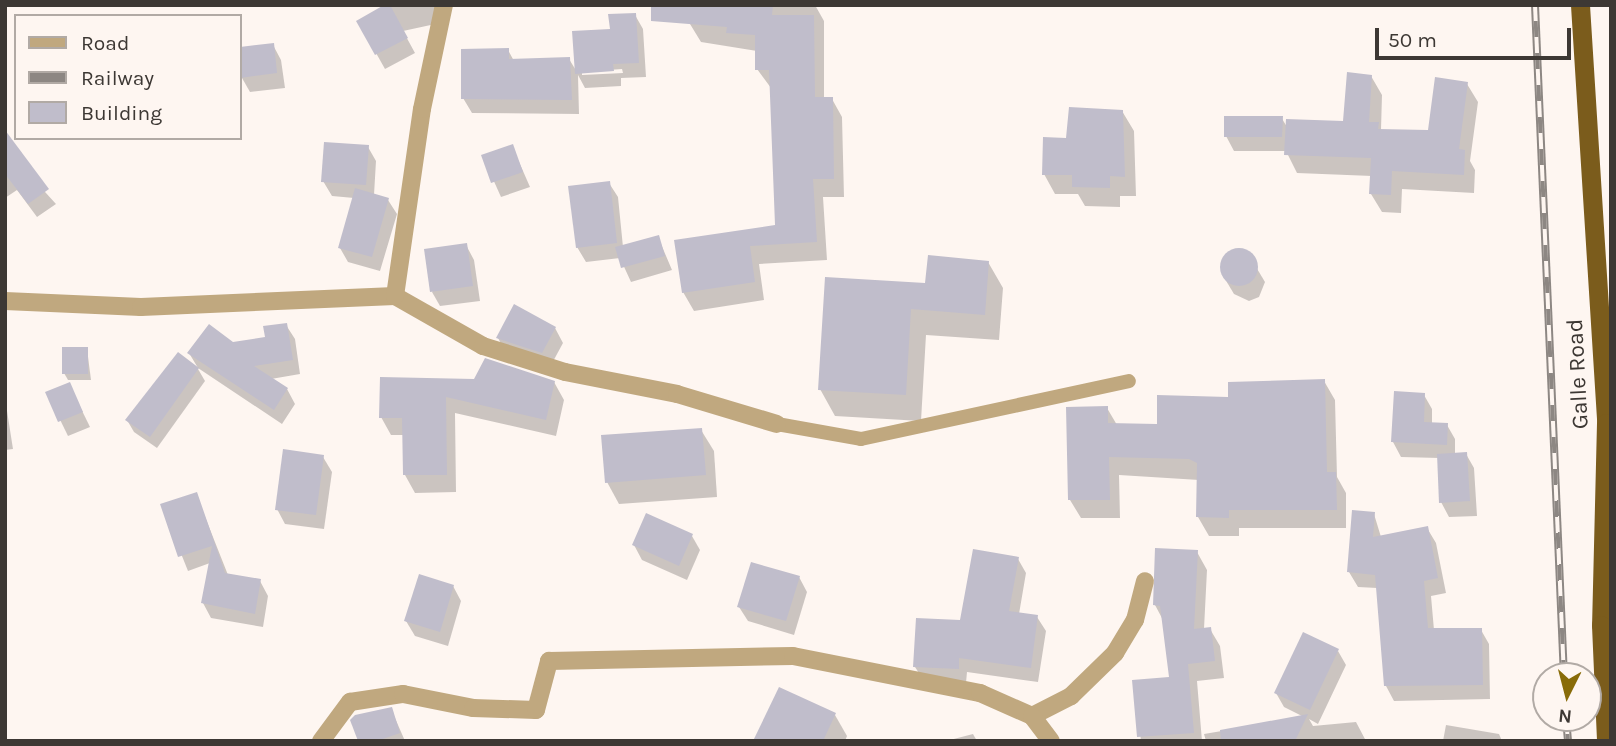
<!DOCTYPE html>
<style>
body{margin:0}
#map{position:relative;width:1616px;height:746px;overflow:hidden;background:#fef6f1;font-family:Karla,sans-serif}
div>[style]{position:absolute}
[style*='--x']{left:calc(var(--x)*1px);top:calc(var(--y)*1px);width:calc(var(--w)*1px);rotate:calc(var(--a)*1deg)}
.shadow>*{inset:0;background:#0003}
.building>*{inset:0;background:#c0bdcb}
.round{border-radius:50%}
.service>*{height:14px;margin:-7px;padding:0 7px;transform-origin:7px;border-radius:7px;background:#c0a87f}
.minor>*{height:18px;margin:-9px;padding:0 9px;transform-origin:9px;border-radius:9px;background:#c0a87f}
.trunk>*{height:19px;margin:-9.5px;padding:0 9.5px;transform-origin:9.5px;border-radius:9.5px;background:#7b5c1c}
.rail>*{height:8px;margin-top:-4px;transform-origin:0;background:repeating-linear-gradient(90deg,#fef6f1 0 16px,#8d8783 0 32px);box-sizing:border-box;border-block:2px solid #8d8783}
span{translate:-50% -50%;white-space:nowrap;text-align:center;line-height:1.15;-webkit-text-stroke:5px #fef6f1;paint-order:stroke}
.street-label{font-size:23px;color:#3d3834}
.frame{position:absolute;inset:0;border:7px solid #3d3834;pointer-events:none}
.legend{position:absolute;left:14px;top:14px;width:228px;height:126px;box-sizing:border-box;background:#fef6f1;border:2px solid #b1aaa5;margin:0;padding:9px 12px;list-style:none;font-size:21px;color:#3d3834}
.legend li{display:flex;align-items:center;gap:14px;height:35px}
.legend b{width:35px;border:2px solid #b1aaa5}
.north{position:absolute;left:1532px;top:662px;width:70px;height:70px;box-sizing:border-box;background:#fef6f1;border:2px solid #b1aaa5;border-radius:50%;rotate:186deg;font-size:19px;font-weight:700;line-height:28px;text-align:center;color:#3d3834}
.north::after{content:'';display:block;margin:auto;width:24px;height:32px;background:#886b08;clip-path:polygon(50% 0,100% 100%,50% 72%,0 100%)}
.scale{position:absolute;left:1375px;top:28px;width:196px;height:32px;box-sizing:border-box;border:4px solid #3d3834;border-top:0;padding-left:9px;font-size:21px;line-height:24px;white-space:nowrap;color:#3d3834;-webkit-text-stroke:5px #fef6f1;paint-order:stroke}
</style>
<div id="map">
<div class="shadow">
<i style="clip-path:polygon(388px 5px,445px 5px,440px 23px,403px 31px,415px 53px,385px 69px,358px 21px)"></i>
<i style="clip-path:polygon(692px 5px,815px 5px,824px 21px,824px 99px,832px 99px,842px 117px,844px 197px,823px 197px,827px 260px,759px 264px,764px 300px,694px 311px,683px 292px,777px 226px,771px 88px,757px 69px,757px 51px,701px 42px,690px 24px)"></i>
<i style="clip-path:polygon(evenodd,635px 15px,643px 29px,646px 77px,621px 78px,621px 86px,585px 88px,578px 75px,579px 114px,472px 113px,463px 98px,508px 50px,514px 61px,569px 59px,577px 72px,611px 30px,635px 15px,622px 69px,623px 73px,582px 75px,582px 72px,622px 69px)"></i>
<i style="clip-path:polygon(273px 45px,281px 60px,285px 88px,250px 92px,242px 78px,240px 49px)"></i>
<i style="clip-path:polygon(1371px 76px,1382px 95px,1381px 130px,1430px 131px,1467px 84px,1478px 102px,1470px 161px,1475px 170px,1474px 193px,1402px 189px,1401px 213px,1382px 212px,1371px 194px,1372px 176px,1297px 173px,1286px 151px,1234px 151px,1226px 136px,1281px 117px,1287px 127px,1344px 123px)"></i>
<i style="clip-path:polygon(1122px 111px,1134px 131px,1136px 196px,1120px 196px,1120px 207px,1085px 206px,1078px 194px,1055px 194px,1044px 174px,1068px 139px)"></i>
<i style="clip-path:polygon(512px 146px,530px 187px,501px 197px,483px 157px)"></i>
<i style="clip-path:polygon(368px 147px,376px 161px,374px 195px,388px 200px,397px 214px,380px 271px,348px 262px,340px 248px,354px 198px,332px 196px,323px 181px)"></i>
<i style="clip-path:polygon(5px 148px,56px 204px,37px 217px,17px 190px,5px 198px)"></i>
<i style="clip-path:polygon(609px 183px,618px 197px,623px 247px,658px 237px,672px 270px,631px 282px,620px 258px,586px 262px,577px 247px)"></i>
<i style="clip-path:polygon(466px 245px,474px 260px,480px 301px,440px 306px,432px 292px)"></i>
<i style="clip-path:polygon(1235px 250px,1247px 252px,1265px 282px,1259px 297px,1249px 301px,1234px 294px,1225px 279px,1221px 268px,1225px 256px)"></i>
<i style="clip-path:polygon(988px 262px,1003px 288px,999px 340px,926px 335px,921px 421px,835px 416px,820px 389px,927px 285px)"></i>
<i style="clip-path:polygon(286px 325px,295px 339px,300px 374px,271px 379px,287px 389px,295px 404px,282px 424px,198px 368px,189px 353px,267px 338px)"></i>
<i style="clip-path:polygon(555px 328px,563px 343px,550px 367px,506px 353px,498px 338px)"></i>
<i style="clip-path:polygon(87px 349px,91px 380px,68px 380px,64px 373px)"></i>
<i style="clip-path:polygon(178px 355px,198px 369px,205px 381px,157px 448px,134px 432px,127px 420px)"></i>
<i style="clip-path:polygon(382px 379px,554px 382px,564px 400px,556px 436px,455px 413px,456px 492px,415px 493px,405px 475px,404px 435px,391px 435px,381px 417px)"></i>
<i style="clip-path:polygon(1324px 381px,1335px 400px,1337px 477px,1346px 493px,1346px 528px,1239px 528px,1239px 536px,1209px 536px,1198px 517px,1199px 480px,1119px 475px,1120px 518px,1081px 518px,1070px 500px,1107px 408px,1117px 425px,1158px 426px,1230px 398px)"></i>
<i style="clip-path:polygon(69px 384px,90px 427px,68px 436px,47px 393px)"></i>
<i style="clip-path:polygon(1424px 395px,1432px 409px,1432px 424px,1447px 425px,1455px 439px,1455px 454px,1466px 454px,1474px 468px,1477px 516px,1449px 517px,1441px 502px,1439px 458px,1401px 457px,1393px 442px)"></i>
<i style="clip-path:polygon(5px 398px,13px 449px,5px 450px)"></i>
<i style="clip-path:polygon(701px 430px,714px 451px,717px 497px,619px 504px,607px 482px)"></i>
<i style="clip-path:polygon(323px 457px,332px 472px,324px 529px,285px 524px,277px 509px)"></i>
<i style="clip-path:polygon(196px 494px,228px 575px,260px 581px,268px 596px,263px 627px,211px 618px,203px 603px,210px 563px,188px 571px,162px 506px)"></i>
<i style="clip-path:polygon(1374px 514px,1381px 537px,1427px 528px,1436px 543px,1446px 593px,1431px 596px,1434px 630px,1481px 630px,1489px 644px,1490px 699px,1394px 701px,1386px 686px,1377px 588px,1358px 587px,1349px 572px)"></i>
<i style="clip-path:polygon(692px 536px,700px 550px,687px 580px,642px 560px,634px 545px)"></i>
<i style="clip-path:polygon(1197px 552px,1207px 570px,1204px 629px,1210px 629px,1220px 646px,1224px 678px,1197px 681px,1202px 741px,1141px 741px,1134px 682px,1171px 679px,1163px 620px,1155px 605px)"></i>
<i style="clip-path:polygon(1018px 559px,1026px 573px,1019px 614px,1037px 617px,1046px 631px,1038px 682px,967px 672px,966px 683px,924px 681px,915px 667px)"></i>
<i style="clip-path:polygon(799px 577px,807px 592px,794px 635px,748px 621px,739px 607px)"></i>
<i style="clip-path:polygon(453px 586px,461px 601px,448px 646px,415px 636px,406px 621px)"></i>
<i style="clip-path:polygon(1338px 651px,1346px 665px,1318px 724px,1309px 719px,1313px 726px,1356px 722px,1366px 741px,1206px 741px,1204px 734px,1304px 717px,1284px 707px,1276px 693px)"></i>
<i style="clip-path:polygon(391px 709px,405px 741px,360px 741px)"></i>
<i style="clip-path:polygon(835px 715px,847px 736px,845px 741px,760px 741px)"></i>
<i style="clip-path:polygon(1446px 725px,1499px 734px,1502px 741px,1443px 741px)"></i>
<i style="clip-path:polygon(973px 734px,977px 741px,946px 741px)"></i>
</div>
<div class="building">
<i style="clip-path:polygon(384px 5px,390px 5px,408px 38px,375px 55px,356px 21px)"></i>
<i style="clip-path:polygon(651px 5px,773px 5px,772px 15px,814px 15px,815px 97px,833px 97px,834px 179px,813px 179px,817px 242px,750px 246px,755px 282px,682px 293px,674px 240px,775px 225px,769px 70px,755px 70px,755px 35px,726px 33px,727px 27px,651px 21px)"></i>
<i style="clip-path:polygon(636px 13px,639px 63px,613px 64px,614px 71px,575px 74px,572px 31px,610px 29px,608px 14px)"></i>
<i style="clip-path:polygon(274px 43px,277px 73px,240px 78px,240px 47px)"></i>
<i style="clip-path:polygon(509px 48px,509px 59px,570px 57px,572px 100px,461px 99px,461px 49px)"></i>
<i style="clip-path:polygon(1347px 72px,1372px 75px,1369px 122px,1379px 122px,1378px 129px,1428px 130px,1435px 77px,1468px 82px,1459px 149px,1465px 150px,1464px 175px,1392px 171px,1391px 195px,1369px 194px,1371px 158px,1284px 155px,1286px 119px,1343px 121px)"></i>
<i style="clip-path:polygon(1069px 107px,1123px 110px,1125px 177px,1110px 176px,1110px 188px,1072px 187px,1072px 175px,1042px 175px,1043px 137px,1066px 138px)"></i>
<i style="clip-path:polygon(1224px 116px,1283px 116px,1282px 137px,1224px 137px)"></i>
<i style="clip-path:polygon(5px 130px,49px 189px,28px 204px,5px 174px)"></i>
<i style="clip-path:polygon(324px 142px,369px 145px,366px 185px,321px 182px)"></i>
<i style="clip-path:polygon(513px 144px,523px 172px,491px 183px,481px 155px)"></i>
<i style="clip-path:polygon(610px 181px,617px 243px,576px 248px,568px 186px)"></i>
<i style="clip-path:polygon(355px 188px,389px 198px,372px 257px,338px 248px)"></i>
<i style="clip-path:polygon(659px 235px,665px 256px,621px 268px,615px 247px)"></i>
<i style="clip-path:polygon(467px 243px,473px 286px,430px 292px,424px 249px)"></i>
<i class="round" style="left:1220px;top:248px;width:38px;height:38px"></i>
<i style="clip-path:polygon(928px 255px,989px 261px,985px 315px,911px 309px,906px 395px,818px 390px,825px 277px,925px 283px)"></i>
<i style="clip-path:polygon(514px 304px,556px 327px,542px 353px,496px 338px)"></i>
<i style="clip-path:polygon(287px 323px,293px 360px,254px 366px,288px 388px,274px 410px,187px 353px,209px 324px,233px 342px,265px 337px,263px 326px)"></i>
<i style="clip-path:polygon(62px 347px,88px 347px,88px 374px,62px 374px)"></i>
<i style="clip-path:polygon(178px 352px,199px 368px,150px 437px,125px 420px)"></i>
<i style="clip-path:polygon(485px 358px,555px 381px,546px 420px,446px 397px,447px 475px,403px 475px,402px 418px,379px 418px,380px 377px,474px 379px)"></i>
<i style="clip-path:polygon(1325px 379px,1327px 472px,1336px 472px,1337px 510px,1229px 510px,1229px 518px,1196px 517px,1197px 463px,1189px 459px,1109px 457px,1110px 500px,1068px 500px,1066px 407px,1108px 406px,1108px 423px,1157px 424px,1157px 395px,1228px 397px,1228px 382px)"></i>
<i style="clip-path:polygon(70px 382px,83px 412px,58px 422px,45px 392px)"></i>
<i style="clip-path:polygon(1394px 391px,1425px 393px,1424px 422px,1448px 423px,1447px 445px,1391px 442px)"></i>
<i style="clip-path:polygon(702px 428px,706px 475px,605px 483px,601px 435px)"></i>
<i style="clip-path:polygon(283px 449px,324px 455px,316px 515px,275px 510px)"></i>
<i style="clip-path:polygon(1467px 452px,1470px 501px,1439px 503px,1437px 454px)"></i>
<i style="clip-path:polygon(197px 492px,225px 573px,261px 579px,255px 614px,201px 603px,212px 546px,178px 557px,160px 504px)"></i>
<i style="clip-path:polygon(1352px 510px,1375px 512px,1373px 537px,1428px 526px,1438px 578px,1424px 581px,1428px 628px,1482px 628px,1483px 685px,1384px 686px,1375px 575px,1347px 572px)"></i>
<i style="clip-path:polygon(646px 513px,693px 534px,679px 566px,632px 545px)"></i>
<i style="clip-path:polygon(1155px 548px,1198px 550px,1194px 629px,1211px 627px,1215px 661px,1188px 664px,1194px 733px,1137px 737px,1132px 680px,1169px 677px,1160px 606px,1153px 605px)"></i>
<i style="clip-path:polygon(973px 549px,1019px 557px,1009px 611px,1038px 615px,1031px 668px,959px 658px,959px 669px,913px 667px,916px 618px,960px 620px)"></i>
<i style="clip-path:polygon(751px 562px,800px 576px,786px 621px,737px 607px)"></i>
<i style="clip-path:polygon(419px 574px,454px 585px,440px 632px,404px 621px)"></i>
<i style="clip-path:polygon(1303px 632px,1339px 649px,1310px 710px,1274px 693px)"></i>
<i style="clip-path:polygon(779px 687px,836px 713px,823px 741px,753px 741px)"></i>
<i style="clip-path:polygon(392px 707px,400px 733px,377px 741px,358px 741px,350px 720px,355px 715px)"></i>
<i style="clip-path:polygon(1308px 714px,1295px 741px,1221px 741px,1220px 730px)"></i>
</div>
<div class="service">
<i style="--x:777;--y:424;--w:85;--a:10.1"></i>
<i style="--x:861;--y:439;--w:274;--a:-12.2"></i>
</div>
<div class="minor">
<i style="--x:395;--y:296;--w:101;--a:29.6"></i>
<i style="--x:483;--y:346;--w:86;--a:17.6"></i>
<i style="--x:565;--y:372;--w:114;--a:11.1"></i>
<i style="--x:677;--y:394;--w:104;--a:16.7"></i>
<i style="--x:5;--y:301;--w:136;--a:2.5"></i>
<i style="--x:141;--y:307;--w:254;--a:-2.5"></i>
<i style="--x:395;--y:296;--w:189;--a:-81.8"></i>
<i style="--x:422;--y:109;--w:106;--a:-78.1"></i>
<i style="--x:1032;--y:716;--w:44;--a:-27.1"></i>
<i style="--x:1071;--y:696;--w:62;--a:-44.3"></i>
<i style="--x:1115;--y:653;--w:39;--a:-59"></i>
<i style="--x:1135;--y:620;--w:40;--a:-75.6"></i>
<i style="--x:321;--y:741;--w:49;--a:-53.4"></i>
<i style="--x:350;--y:702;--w:54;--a:-8.6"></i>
<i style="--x:403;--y:694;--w:71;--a:11.3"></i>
<i style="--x:473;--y:708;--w:63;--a:1.8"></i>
<i style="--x:536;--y:710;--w:51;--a:-75.1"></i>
<i style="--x:549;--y:661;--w:244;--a:-1.2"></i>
<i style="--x:793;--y:656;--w:191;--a:11.2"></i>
<i style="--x:980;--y:693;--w:57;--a:23.9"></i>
<i style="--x:1032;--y:716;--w:31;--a:53"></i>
</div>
<div class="trunk">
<i style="--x:1580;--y:5;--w:419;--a:86.4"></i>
<i style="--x:1606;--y:423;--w:202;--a:91.4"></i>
<i style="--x:1601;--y:625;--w:116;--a:87.5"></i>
</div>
<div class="rail">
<i style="--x:1535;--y:5;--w:672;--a:87.53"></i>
<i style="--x:1566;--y:718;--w:23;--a:85"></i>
</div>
<div class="street-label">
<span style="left:1578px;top:374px;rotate:-93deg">Galle Road</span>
</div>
<div class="frame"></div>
<ul class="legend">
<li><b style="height:9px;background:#c0a87f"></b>Road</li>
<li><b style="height:9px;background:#8d8783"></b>Railway</li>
<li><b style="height:19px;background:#c0bdcb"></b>Building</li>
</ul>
<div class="north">N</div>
<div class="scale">50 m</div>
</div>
